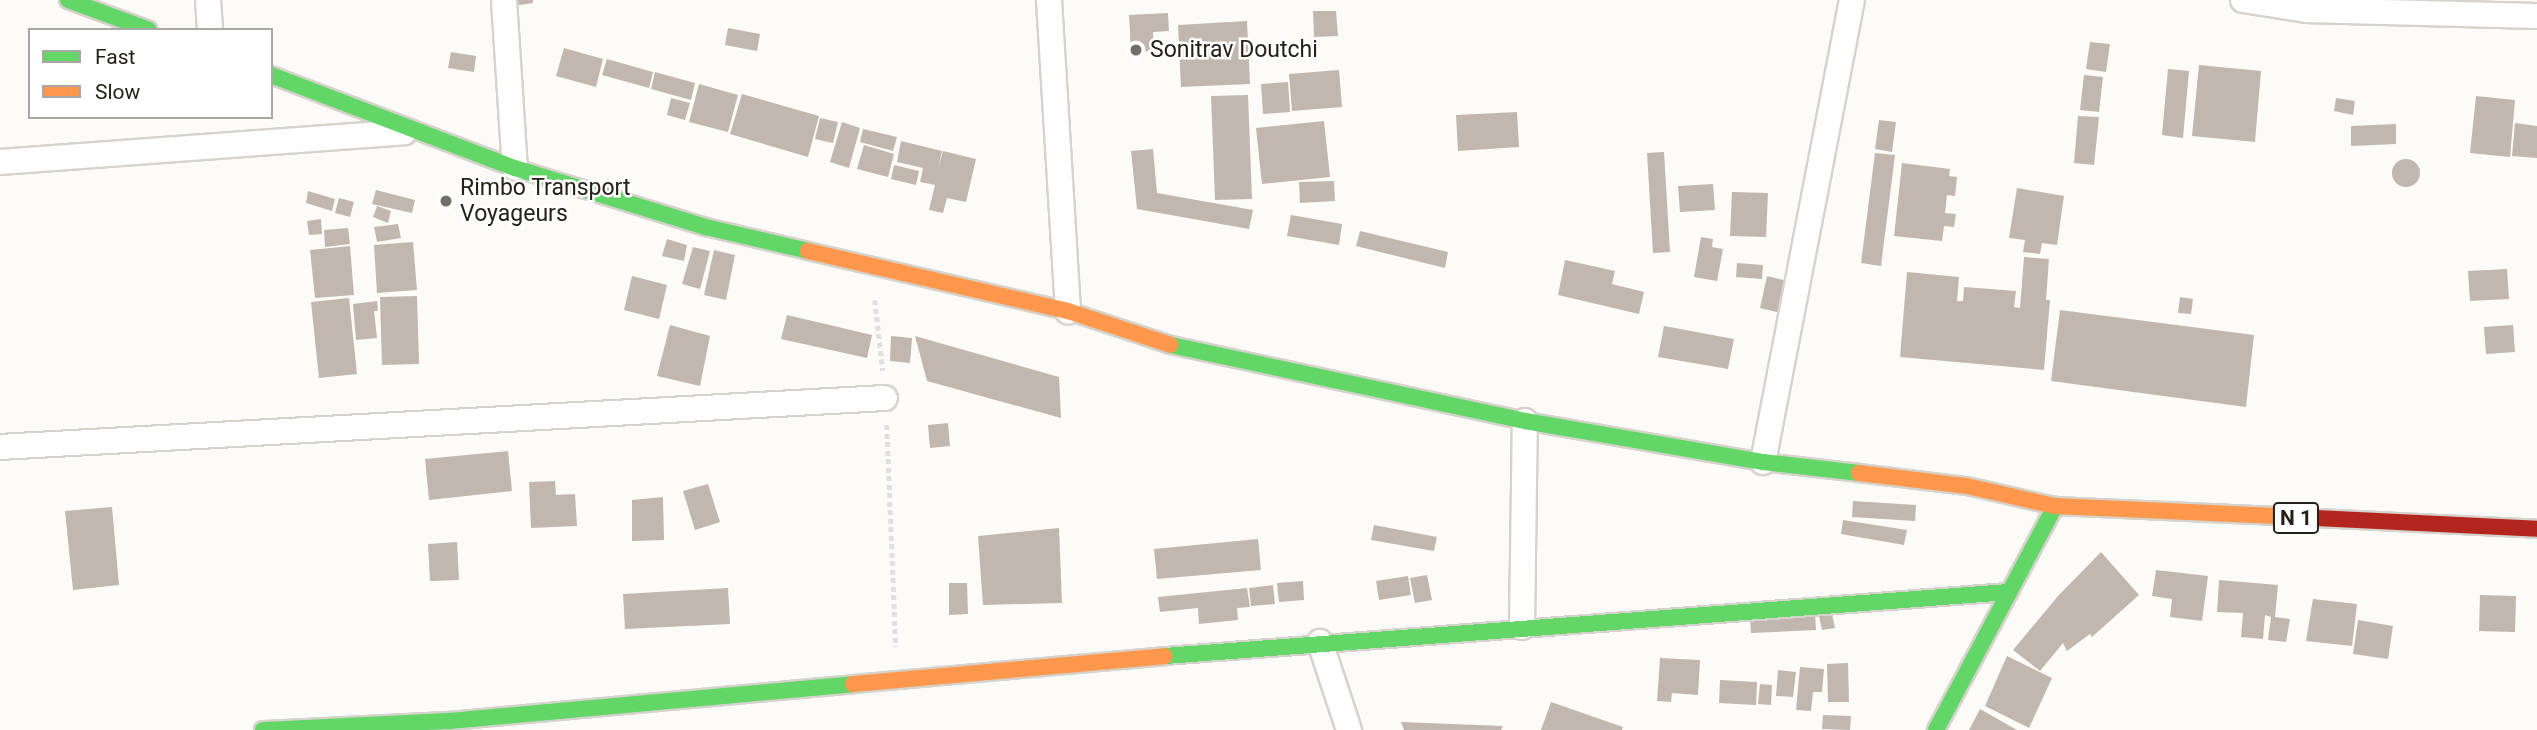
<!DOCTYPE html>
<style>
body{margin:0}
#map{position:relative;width:2537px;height:730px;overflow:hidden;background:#fdfbf8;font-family:Roboto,sans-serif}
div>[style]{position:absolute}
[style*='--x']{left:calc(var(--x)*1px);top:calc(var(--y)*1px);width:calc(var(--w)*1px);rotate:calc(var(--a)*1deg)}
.building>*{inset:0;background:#c1b7ae}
.round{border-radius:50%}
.path>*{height:4.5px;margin-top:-2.25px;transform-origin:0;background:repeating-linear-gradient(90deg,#dfdfde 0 5px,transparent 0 8.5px)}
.roads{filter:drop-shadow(2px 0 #d6d2cc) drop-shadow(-2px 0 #d6d2cc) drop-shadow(0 2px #d6d2cc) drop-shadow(0 -2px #d6d2cc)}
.street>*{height:24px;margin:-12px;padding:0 12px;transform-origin:12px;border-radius:12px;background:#fffefe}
.fast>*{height:16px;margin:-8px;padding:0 8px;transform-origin:8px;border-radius:8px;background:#63d668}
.slow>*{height:16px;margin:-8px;padding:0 8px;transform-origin:8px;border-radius:8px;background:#ff974d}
.jam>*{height:16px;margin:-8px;padding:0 8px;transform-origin:8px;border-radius:8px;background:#b3261e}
.dots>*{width:19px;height:19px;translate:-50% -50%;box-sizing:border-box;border:4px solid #fff;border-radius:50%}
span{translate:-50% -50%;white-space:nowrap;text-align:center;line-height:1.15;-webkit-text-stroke:5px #fff;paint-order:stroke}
.shield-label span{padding:2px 5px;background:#fff;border:2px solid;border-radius:5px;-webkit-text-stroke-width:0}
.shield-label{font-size:21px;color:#272018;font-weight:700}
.poi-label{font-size:23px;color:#272018}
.left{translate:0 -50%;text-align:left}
.legend{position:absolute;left:28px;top:28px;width:245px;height:91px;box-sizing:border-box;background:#fff;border:2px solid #a9a6a3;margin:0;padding:9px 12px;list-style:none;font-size:21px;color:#272018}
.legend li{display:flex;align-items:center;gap:14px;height:35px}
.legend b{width:35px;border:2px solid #a9a6a3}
</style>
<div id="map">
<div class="building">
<i style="clip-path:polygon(512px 0,533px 0,533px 3px,513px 6px)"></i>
<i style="clip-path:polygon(1313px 11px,1336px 11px,1338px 36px,1314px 37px)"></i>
<i style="clip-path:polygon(1168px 13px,1169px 31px,1153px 32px,1154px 51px,1131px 52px,1129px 15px)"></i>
<i style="clip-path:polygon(1247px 21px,1250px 84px,1181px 87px,1178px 25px)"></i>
<i style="clip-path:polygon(728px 28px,760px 34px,757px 51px,725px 45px)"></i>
<i style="clip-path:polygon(2090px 42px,2110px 44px,2106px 72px,2086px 69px)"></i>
<i style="clip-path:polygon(564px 48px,603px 59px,596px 87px,556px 76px)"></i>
<i style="clip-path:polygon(451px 52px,476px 56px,474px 72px,448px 68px)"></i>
<i style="clip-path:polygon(607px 59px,653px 72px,649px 88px,602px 75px)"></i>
<i style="clip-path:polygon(2199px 65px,2261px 71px,2255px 142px,2192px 136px)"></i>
<i style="clip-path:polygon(2168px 69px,2189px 71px,2183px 138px,2162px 135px)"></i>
<i style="clip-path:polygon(1339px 70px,1342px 107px,1292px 111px,1289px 74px)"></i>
<i style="clip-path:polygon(655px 72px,695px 83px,691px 100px,651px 89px)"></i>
<i style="clip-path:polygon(2084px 75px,2103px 77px,2099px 112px,2080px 110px)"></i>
<i style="clip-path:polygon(1288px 82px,1290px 112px,1263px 114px,1261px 84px)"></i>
<i style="clip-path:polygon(699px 84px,738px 95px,728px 132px,689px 122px)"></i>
<i style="clip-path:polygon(742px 94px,819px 116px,808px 157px,730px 134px)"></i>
<i style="clip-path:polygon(1248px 95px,1252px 199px,1215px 200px,1211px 96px)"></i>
<i style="clip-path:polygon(2476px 96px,2515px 100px,2510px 157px,2470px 153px)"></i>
<i style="clip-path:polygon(671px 98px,690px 103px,685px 120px,667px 115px)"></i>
<i style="clip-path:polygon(2336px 98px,2355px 101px,2353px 115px,2334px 111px)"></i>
<i style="clip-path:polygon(1517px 112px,1519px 147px,1458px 151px,1456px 115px)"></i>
<i style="clip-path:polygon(2078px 116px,2099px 117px,2094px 165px,2074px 163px)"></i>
<i style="clip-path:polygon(820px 118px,838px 122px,833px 143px,815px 139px)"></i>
<i style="clip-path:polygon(1879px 120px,1896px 122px,1892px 152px,1875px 149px)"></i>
<i style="clip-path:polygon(1324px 121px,1330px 177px,1262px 184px,1256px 128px)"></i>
<i style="clip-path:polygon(842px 122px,860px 128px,849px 168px,830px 162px)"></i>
<i style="clip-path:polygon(2515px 123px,2537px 126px,2537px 158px,2512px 156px)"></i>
<i style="clip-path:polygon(2396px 124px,2396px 144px,2351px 146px,2351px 126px)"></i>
<i style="clip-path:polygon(863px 129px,897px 137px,893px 151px,860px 142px)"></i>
<i style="clip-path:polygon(901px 141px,942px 151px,938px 168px,943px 151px,976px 159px,966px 202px,947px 198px,943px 213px,929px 210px,935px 185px,920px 182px,923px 168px,897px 162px)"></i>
<i style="clip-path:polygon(864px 145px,894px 154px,888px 177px,857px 169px)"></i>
<i style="clip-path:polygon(1153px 149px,1157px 193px,1253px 210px,1249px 229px,1137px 209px,1131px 151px)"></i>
<i style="clip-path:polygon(1664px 152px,1670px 252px,1653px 253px,1647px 153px)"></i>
<i style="clip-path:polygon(1875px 153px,1895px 155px,1881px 266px,1861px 263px)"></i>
<i class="round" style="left:2392px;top:159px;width:28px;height:28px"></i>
<i style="clip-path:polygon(1902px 163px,1950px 169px,1949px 176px,1957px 177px,1955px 196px,1947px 195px,1945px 213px,1956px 214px,1954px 227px,1944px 226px,1942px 241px,1894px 236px)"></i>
<i style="clip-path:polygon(894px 165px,919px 171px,916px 185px,891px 179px)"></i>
<i style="clip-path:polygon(1334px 181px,1335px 201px,1300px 203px,1299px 182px)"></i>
<i style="clip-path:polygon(1713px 184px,1715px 210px,1680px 212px,1678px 186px)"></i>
<i style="clip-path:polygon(2017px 188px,2064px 196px,2057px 245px,2042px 243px,2040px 254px,2023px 252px,2025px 240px,2009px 238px)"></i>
<i style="clip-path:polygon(376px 190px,415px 200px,412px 213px,372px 204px)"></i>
<i style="clip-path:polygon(308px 191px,335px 199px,332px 211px,306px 203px)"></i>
<i style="clip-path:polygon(1732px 192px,1768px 193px,1766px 237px,1730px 236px)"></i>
<i style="clip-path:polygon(339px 198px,354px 202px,350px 217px,335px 213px)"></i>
<i style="clip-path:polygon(377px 206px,391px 211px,388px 223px,373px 217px)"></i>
<i style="clip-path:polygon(1291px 215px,1342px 224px,1339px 245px,1287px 236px)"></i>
<i style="clip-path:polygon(321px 219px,322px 234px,309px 235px,307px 221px)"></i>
<i style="clip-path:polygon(398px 224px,401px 238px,377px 242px,374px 227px)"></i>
<i style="clip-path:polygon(348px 228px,350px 244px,325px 247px,324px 230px)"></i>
<i style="clip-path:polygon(1360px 231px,1448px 252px,1445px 268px,1356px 246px)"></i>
<i style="clip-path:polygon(1701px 237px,1713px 239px,1712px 247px,1723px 249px,1717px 281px,1694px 277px)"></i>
<i style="clip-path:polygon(667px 239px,687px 245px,684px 261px,662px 256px)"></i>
<i style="clip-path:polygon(413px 242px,417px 290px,377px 293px,374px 245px)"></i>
<i style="clip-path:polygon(350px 246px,354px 295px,315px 298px,310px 250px)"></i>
<i style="clip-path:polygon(693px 247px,710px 251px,700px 289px,682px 284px)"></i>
<i style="clip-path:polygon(714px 250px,735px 255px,726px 300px,704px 295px)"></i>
<i style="clip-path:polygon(2024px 257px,2049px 259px,2046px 300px,2050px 300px,2044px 370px,1900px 357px,1907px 272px,1959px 277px,1957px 301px,1963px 301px,1964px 287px,2016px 291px,2014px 307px,2020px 308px)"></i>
<i style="clip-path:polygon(1565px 260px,1615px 271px,1612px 284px,1644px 292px,1639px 314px,1558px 295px)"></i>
<i style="clip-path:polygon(1737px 263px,1763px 265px,1762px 279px,1736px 277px)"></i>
<i style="clip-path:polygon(2507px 269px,2509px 299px,2470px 301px,2468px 271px)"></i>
<i style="clip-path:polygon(632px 276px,667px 285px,659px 319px,624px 310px)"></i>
<i style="clip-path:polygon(1767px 276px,1791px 282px,1785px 314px,1760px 308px)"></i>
<i style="clip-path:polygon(417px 296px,419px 364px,382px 365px,380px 297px)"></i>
<i style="clip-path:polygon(2180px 297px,2193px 299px,2191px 314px,2178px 313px)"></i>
<i style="clip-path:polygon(349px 298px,357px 374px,319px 378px,311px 302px)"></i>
<i style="clip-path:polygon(377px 301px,378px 311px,374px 311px,377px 338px,356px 340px,353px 304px)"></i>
<i style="clip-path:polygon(2060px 310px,2254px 335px,2246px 407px,2051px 381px)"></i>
<i style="clip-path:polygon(787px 315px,872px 335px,867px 358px,781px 339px)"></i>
<i style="clip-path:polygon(670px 325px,710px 336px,700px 386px,657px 376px)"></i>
<i style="clip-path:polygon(2513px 325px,2515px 352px,2486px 354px,2484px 327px)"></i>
<i style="clip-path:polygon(1664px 326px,1734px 339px,1728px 369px,1658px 357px)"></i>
<i style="clip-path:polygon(891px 336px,912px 338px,910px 363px,890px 361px)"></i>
<i style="clip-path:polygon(915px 336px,1059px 377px,1061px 418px,927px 381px)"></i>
<i style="clip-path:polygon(948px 423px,950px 446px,930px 448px,928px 425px)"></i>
<i style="clip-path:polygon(508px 451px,512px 491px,429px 500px,425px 459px)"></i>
<i style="clip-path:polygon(555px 481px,556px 495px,575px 494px,577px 526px,531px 528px,529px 482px)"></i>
<i style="clip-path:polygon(708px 484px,720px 522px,695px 530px,683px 491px)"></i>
<i style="clip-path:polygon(663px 497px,664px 540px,632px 541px,632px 500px)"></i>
<i style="clip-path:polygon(1853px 501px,1916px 505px,1915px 521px,1852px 517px)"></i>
<i style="clip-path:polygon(112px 507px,119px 585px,73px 590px,65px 511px)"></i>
<i style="clip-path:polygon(1843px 520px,1907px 530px,1904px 545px,1841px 534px)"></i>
<i style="clip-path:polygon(1374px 525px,1437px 537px,1434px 551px,1371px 540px)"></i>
<i style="clip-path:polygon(1059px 528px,1062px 603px,983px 605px,978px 536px)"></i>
<i style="clip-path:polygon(1258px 539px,1261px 570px,1157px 579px,1154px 549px)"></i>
<i style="clip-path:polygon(457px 542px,459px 580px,430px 581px,428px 544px)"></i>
<i style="clip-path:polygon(2101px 552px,2139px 595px,2092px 637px,2090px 634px,2067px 651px,2063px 643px,2040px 671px,2013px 650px,2058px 596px)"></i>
<i style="clip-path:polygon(2156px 570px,2208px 576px,2202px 621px,2170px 617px,2172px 599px,2152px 596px)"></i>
<i style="clip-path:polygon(1427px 575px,1432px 600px,1415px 603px,1410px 578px)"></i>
<i style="clip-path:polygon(1408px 576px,1411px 595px,1379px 600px,1376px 581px)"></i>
<i style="clip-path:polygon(2219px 580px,2278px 585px,2275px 617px,2290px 619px,2286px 642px,2268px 640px,2271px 617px,2265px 615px,2263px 639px,2241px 637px,2243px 613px,2217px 612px)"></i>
<i style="clip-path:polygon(1303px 581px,1304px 600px,1279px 602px,1277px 583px)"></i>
<i style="clip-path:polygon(949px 583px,967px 583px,968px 614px,949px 615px)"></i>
<i style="clip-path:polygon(1273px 585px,1275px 604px,1251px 606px,1249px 588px)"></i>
<i style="clip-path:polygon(728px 588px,730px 624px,625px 629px,623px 594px)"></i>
<i style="clip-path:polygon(1247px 588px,1250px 607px,1237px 608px,1238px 620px,1199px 624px,1198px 608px,1160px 612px,1158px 597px)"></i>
<i style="clip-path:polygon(2480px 595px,2516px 596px,2515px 632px,2479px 631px)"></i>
<i style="clip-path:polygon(2313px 599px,2357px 604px,2352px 646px,2306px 641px)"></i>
<i style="clip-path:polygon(1815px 614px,1816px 630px,1751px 633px,1750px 617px)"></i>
<i style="clip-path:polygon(1832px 614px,1835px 628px,1822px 630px,1819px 616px)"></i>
<i style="clip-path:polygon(2358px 620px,2393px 626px,2388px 659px,2353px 654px)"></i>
<i style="clip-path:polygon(2007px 656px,2052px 678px,2029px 728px,1985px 706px)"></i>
<i style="clip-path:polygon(1660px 658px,1700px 660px,1698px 695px,1672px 693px,1671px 702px,1657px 701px)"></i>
<i style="clip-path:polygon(1848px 663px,1849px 702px,1828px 702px,1827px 664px)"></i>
<i style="clip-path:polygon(1800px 667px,1824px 669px,1822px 692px,1813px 692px,1811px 711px,1796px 710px)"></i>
<i style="clip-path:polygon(1778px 670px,1796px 672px,1793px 697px,1776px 696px)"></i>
<i style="clip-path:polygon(1720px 680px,1757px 682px,1756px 705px,1719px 703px)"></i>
<i style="clip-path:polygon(1760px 684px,1772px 685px,1771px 705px,1758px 704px)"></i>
<i style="clip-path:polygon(1551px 702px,1623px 727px,1622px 730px,1541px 730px)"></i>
<i style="clip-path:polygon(1980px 709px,2017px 730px,1969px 730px)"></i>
<i style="clip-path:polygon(1823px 715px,1851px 716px,1850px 730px,1822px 729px)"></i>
<i style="clip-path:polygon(1401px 722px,1503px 726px,1501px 730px,1404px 730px)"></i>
</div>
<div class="path">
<i style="--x:875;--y:300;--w:71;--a:83.6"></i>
<i style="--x:887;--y:425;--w:222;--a:87.7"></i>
</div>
<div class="roads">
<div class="street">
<i style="--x:208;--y:0;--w:30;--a:86"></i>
<i style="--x:504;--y:0;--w:168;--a:86.3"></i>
<i style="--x:1049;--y:0;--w:312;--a:86.5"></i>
<i style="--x:2243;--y:0;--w:64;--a:9"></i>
<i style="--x:2306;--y:10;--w:231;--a:1.5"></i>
<i style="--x:0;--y:162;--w:405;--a:-4.2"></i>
<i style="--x:0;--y:447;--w:886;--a:-3.17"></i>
<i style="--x:1763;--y:462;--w:470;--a:-79.1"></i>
<i style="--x:1522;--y:627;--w:206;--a:-89.2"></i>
<i style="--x:1320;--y:642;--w:93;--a:71.8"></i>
</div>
<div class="fast">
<i style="--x:68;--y:0;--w:86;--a:20.3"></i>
<i style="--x:271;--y:75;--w:261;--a:20.9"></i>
<i style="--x:515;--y:168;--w:200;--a:17.2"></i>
<i style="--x:706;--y:227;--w:105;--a:13.2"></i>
<i style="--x:1171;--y:345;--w:362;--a:12.1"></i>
<i style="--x:1525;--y:421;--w:242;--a:9.8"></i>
<i style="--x:1763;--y:462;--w:97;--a:6.5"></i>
<i style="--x:1165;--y:656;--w:846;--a:-4.34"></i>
<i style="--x:263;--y:730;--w:186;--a:-2.8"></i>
<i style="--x:449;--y:721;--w:406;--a:-5.2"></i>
<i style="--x:1936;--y:730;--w:254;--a:-62"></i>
</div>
<div class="slow">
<i style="--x:808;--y:251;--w:267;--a:13"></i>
<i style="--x:1068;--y:311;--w:108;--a:18.3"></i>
<i style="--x:1859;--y:473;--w:109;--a:6.9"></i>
<i style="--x:1967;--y:486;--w:90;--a:12.8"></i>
<i style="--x:2055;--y:506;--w:261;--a:2.6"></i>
<i style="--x:853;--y:684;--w:313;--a:-5.1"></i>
</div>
<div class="jam">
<i style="--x:2316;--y:518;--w:221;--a:2.8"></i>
</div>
</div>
<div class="dots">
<i style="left:1136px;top:50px;background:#726d66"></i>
<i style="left:446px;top:201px;background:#726d66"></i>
</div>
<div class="shield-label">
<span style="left:2296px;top:518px">N 1</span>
</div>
<div class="poi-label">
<span class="left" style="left:1150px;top:50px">Sonitrav Doutchi</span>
<span class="left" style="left:460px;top:201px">Rimbo Transport<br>Voyageurs</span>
</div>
<ul class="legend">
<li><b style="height:9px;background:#63d668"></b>Fast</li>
<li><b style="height:9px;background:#ff974d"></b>Slow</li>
</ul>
</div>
